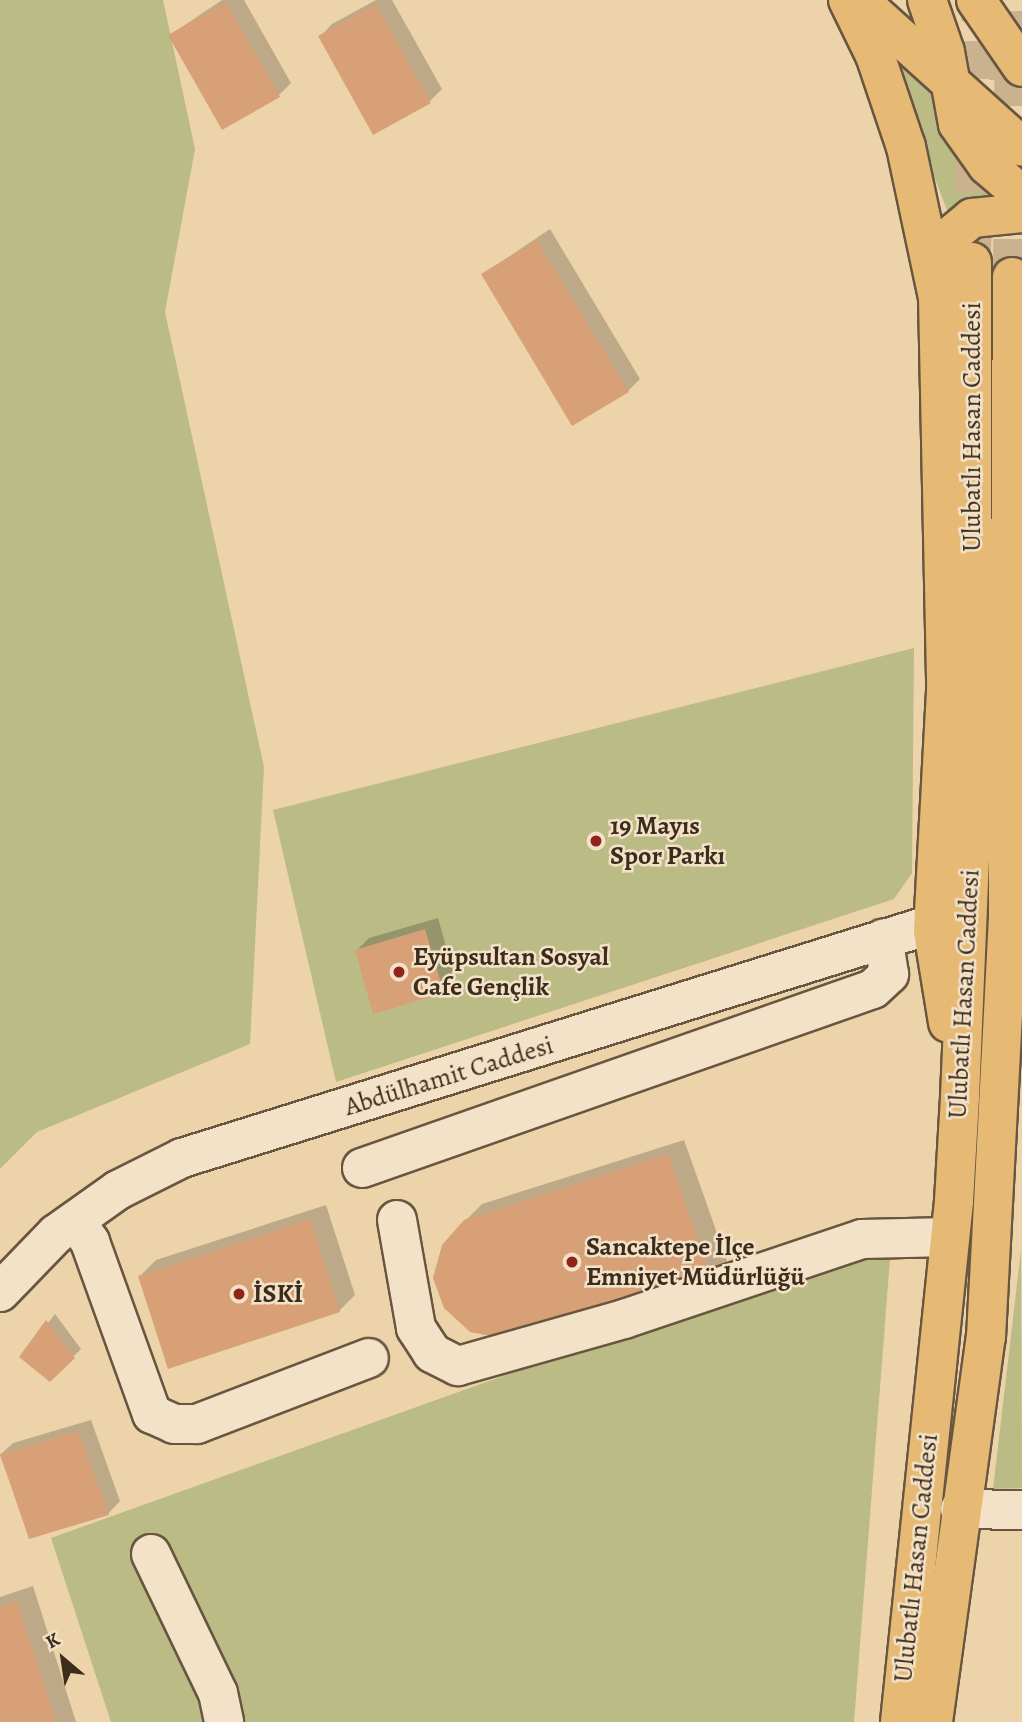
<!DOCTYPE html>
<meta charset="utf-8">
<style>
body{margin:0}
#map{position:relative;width:1022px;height:1722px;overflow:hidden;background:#edd3aa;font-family:Alegreya,serif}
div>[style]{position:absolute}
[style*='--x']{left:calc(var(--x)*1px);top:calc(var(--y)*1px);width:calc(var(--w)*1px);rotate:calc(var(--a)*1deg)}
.green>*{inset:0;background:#bbbb86}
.shadow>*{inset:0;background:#0003}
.building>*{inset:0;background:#d7a077}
.major-tunnel>*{height:38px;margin-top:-19px;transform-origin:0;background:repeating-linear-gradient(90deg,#cab28e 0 38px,transparent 0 57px)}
.roads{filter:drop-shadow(2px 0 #685640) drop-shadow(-2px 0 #685640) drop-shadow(0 2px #685640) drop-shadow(0 -2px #685640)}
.minor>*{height:38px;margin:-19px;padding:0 19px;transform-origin:19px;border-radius:19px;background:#f3e2c8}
.major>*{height:38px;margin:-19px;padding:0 19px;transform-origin:19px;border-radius:19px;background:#e6ba75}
.dots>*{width:19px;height:19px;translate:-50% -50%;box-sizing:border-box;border:4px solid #f3e2c8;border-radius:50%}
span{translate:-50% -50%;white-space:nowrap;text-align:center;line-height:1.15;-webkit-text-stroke:5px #f3e2c8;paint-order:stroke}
.street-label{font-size:26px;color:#3c2c1c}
.poi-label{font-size:26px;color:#3c2c1c;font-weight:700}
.left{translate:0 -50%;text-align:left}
.north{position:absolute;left:28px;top:1624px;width:70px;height:70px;-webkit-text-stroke:5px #f3e2c8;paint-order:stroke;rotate:331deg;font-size:19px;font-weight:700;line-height:28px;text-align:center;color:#3c2c1c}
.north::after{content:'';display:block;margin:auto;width:24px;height:32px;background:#3c2c1c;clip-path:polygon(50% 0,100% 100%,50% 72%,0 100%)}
</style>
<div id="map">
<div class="green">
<i style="clip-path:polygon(0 0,163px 0,195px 149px,165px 312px,264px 767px,250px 1044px,37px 1132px,0 1169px)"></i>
<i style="clip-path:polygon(883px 42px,937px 88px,1005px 201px,948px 213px)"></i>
<i style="clip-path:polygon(914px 648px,912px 873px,894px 899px,336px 1082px,273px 810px)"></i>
<i style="clip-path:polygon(1021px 1250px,1022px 1488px,993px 1489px)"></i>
<i style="clip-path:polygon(846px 1253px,890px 1259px,854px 1722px,111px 1722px,51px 1538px)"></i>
</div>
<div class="shadow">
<i style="clip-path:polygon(222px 0,244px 0,291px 83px,279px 95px,170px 35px)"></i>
<i style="clip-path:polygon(376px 0,392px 0,442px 89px,430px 101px,320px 37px,332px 24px)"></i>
<i style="clip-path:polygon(550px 229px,640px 379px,628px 391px,483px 274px)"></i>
<i style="clip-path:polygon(438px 918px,455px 979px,443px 992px,357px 950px,369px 938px)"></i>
<i style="clip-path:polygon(684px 1140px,728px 1264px,712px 1280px,465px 1221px,482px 1204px)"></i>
<i style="clip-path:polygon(326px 1205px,355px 1295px,339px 1311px,140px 1276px,156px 1260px)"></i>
<i style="clip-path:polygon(55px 1314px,81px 1349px,50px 1380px,22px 1356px)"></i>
<i style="clip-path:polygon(91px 1420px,120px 1501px,108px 1514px,30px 1536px,0 1455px,13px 1443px)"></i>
<i style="clip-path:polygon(33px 1586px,76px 1722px,0 1722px,0 1597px)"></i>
</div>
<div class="building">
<i style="clip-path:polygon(226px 2px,280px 97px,222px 130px,168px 35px)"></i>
<i style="clip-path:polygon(376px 4px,431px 103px,373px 135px,318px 36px)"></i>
<i style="clip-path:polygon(537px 240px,629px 392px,572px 426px,481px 274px)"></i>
<i style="clip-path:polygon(425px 929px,444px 993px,373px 1014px,355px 950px)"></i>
<i style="clip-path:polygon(668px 1154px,713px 1282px,506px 1339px,470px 1332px,444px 1308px,433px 1278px,442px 1245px,464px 1220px)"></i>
<i style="clip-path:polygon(310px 1219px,340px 1312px,168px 1369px,138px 1276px)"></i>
<i style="clip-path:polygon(46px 1320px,75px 1358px,50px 1382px,19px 1357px)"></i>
<i style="clip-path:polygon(78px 1431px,109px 1515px,29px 1539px,0 1454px)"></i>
<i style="clip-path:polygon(17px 1601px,56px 1722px,0 1722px,0 1607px)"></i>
</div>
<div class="major-tunnel">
<i style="--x:972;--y:250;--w:250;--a:-87.9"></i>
<i style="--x:1012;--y:277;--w:277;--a:-89.6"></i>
</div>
<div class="roads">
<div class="minor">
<i style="--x:362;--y:1168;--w:541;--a:-19.31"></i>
<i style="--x:873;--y:989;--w:22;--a:-43"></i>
<i style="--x:889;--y:974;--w:36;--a:-99"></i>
<i style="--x:397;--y:1220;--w:110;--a:80"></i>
<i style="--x:416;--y:1328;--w:30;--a:57"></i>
<i style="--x:432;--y:1353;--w:29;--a:27"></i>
<i style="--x:458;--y:1366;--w:173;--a:-15.8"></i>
<i style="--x:624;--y:1319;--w:251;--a:-18.6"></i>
<i style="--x:862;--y:1239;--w:88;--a:-1.3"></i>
<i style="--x:75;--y:1221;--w:26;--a:54"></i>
<i style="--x:90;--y:1242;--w:183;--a:70.2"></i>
<i style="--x:152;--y:1414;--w:24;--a:24"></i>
<i style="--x:174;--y:1424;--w:23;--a:0"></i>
<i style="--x:197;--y:1424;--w:184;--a:-21"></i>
<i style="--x:0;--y:1292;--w:81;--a:-46"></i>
<i style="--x:56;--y:1234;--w:76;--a:-35.4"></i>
<i style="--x:118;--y:1190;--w:72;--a:-26.6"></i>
<i style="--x:182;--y:1158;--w:787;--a:-17.31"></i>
<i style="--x:960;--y:1509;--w:62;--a:0.9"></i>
<i style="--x:151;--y:1554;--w:154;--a:64.3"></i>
<i style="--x:218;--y:1693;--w:30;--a:78"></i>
</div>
<div class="major">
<i style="--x:848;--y:0;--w:61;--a:63.9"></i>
<i style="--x:875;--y:55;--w:97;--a:71.4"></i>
<i style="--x:906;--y:147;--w:153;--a:78"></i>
<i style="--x:938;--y:297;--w:394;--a:88.8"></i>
<i style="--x:946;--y:691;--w:240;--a:93.1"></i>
<i style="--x:933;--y:931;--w:93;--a:80.7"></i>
<i style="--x:859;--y:0;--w:219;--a:42"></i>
<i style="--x:927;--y:0;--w:55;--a:70.9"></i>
<i style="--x:945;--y:52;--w:73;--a:79.8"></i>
<i style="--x:958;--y:124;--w:50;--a:54.7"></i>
<i style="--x:987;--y:165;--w:46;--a:40.6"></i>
<i style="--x:976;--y:0;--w:81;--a:55.5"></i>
<i style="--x:936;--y:283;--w:53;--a:-70.2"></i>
<i style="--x:954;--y:233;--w:23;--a:-40"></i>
<i style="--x:972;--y:218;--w:50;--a:-5.7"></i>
<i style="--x:900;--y:1722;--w:524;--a:-84.08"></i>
<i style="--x:954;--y:1201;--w:104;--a:-86.7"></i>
<i style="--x:960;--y:1097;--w:290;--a:-87.6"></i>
<i style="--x:972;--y:807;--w:545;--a:-90"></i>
<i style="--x:933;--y:1722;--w:389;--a:-82.2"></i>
<i style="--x:986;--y:1337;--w:417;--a:-87"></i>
<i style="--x:1008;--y:921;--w:644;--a:-89.64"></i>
</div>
</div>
<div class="dots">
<i style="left:596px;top:841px;background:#8f2418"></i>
<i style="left:399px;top:972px;background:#8f2418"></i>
<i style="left:572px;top:1262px;background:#8f2418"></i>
<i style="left:239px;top:1294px;background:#8f2418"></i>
</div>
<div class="street-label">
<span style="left:972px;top:427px;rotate:-90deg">Ulubatlı Hasan Caddesi</span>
<span style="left:964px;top:994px;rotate:-87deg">Ulubatlı Hasan Caddesi</span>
<span style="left:449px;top:1076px;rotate:-17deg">Abdülhamit Caddesi</span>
<span style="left:916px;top:1558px;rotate:-84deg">Ulubatlı Hasan Caddesi</span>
</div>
<div class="poi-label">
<span class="left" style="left:610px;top:841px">19 Mayıs<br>Spor Parkı</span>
<span class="left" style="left:413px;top:972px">Eyüpsultan Sosyal<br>Cafe Gençlik</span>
<span class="left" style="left:586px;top:1262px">Sancaktepe İlçe<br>Emniyet Müdürlüğü</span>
<span class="left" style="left:253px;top:1294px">İSKİ</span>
</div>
<div class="north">K</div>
</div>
